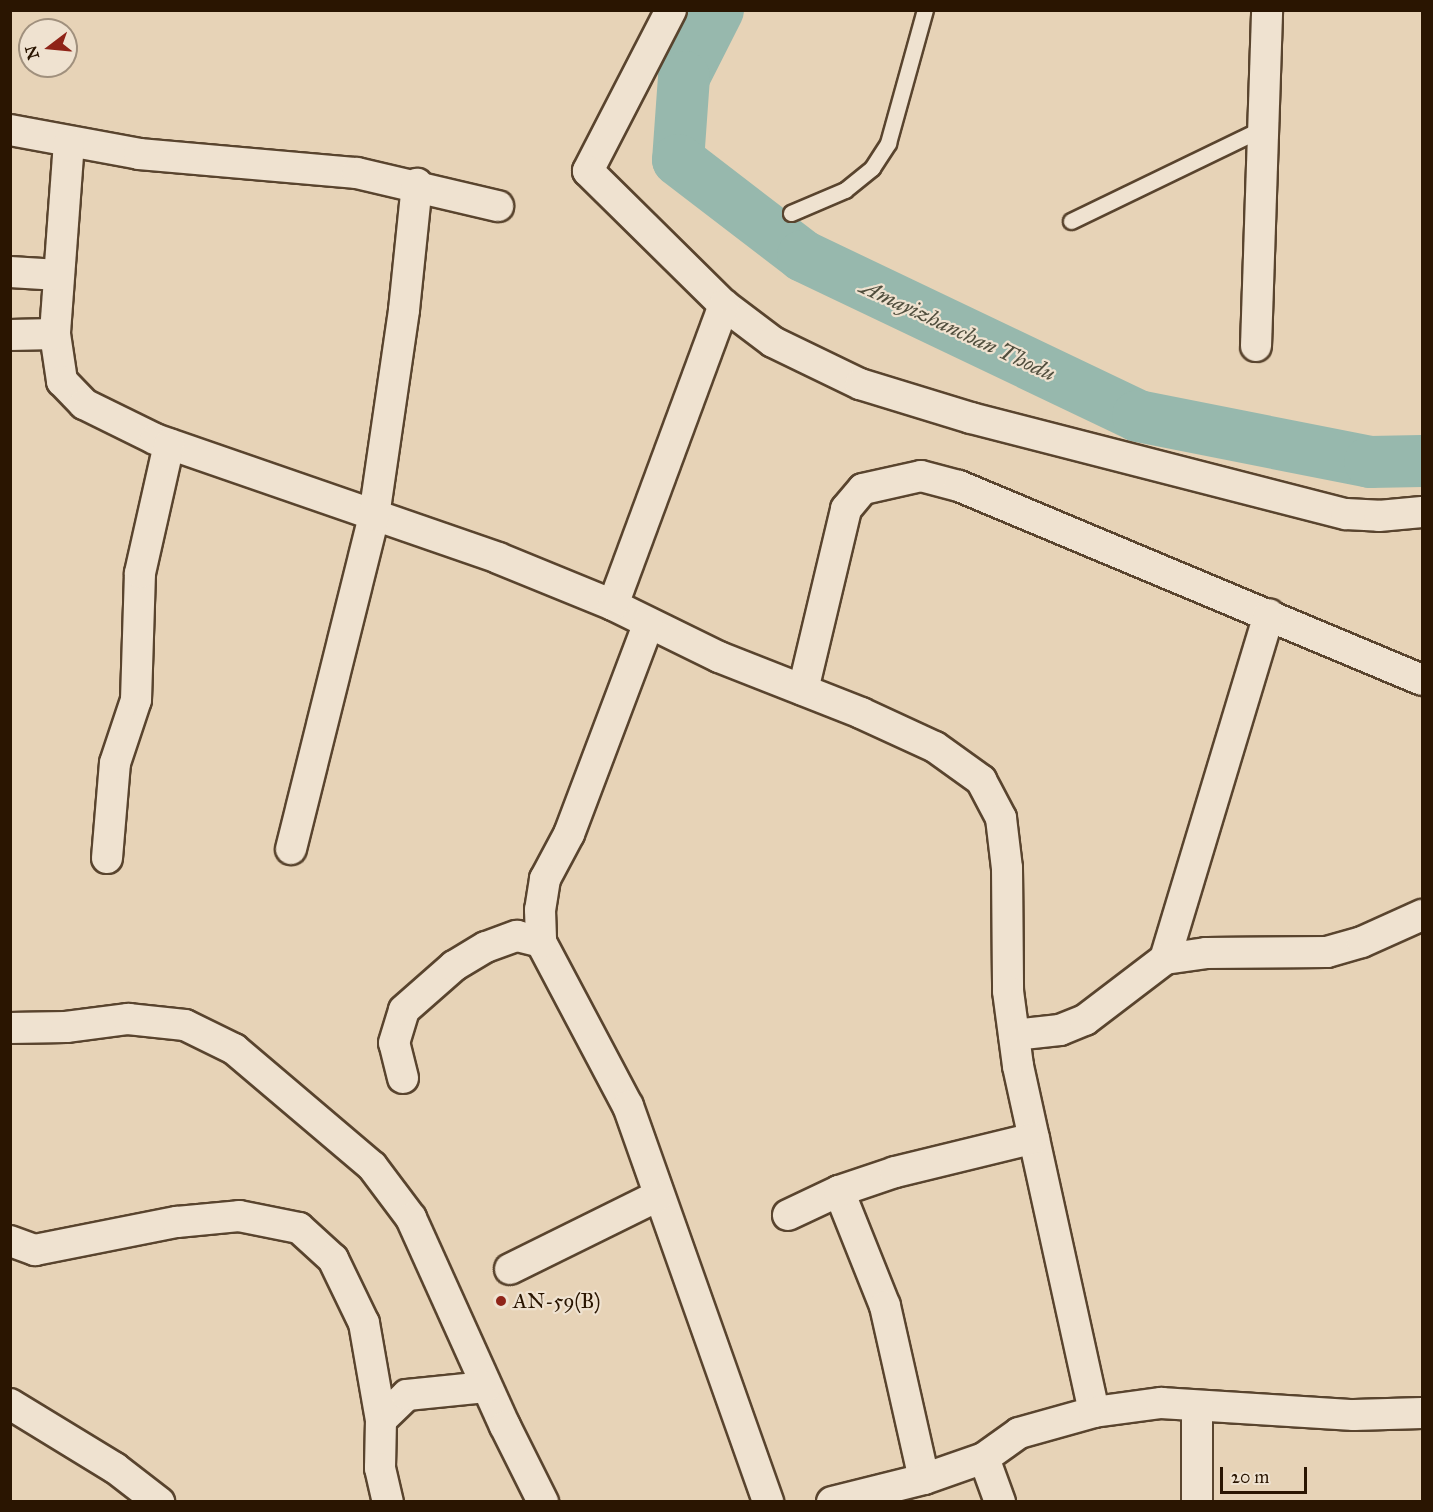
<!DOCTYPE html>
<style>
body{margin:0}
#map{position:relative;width:1433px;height:1512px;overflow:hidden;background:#e7d3b7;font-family:"IM FELL Great Primer",serif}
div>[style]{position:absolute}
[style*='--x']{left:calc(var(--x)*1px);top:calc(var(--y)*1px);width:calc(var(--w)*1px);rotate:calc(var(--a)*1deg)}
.river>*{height:52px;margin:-26px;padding:0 26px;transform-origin:26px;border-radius:26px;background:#97b8ad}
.roads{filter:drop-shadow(2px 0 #59442e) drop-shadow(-2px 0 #59442e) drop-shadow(0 2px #59442e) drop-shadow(0 -2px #59442e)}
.service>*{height:15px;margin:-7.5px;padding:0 7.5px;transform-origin:7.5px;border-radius:7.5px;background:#efe2d0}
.minor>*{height:30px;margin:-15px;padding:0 15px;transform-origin:15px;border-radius:15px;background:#efe2d0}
.dots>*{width:16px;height:16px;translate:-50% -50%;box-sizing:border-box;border:3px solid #efe2d0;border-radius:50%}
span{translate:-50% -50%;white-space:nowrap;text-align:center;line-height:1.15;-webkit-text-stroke:4.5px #efe2d0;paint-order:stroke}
.poi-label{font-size:21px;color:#2a1501}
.left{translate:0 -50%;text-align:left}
.water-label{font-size:22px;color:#504e3d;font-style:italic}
.frame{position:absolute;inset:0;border:12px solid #2a1501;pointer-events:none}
.north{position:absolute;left:18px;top:18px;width:60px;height:60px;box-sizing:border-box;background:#efe2d0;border:2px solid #a0907d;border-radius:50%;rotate:254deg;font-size:16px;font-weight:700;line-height:24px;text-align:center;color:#2a1501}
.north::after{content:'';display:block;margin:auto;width:21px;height:27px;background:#8f2418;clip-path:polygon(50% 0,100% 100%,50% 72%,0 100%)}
.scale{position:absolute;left:1220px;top:1467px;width:87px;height:27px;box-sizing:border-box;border:3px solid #2a1501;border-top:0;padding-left:8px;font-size:18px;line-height:21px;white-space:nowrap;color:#2a1501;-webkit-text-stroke:4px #efe2d0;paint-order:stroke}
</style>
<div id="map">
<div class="river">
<i style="--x:718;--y:10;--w:75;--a:116.9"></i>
<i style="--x:684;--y:77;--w:83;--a:94.1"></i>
<i style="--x:678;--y:160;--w:158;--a:37.5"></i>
<i style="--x:803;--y:256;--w:371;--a:25.5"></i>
<i style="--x:1138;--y:416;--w:237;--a:11.2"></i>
<i style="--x:1370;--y:462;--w:52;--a:-1.1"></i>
</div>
<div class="roads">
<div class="service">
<i style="--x:791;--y:213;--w:59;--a:-23.1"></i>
<i style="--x:845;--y:190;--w:35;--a:-39"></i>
<i style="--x:872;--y:168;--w:30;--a:-57"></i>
<i style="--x:888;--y:143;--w:138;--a:-74.5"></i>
<i style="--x:1071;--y:221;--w:213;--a:-25.8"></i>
</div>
<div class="minor">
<i style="--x:671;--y:10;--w:181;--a:117.3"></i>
<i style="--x:588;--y:171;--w:191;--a:44.6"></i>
<i style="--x:724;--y:305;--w:61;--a:37.1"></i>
<i style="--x:773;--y:342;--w:97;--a:25.8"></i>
<i style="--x:860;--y:384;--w:116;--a:17"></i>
<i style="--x:971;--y:418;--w:387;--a:14.4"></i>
<i style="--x:1346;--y:514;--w:33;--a:3"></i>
<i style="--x:1379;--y:516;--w:43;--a:-5.3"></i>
<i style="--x:10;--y:130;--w:131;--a:10.5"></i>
<i style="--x:139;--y:154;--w:219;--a:5"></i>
<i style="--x:357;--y:173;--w:145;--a:13.2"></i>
<i style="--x:69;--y:142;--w:193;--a:94.2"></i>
<i style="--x:55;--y:334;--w:48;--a:81.5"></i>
<i style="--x:62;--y:381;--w:32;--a:46"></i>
<i style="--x:84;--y:404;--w:79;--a:26.2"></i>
<i style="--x:155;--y:439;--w:363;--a:19.1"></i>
<i style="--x:498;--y:558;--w:124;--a:22.2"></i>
<i style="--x:613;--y:605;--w:118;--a:26.1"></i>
<i style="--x:719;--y:657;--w:153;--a:21.5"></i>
<i style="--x:861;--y:713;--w:81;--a:24.7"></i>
<i style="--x:935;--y:747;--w:57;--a:35.7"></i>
<i style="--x:981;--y:780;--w:43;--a:62.2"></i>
<i style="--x:1001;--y:818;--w:50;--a:83.2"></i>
<i style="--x:1007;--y:868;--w:123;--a:89.5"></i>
<i style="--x:1008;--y:991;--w:76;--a:82.4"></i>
<i style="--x:1018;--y:1066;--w:354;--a:77.6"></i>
<i style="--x:10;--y:272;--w:49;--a:3.5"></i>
<i style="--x:10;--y:335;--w:45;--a:-1.3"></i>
<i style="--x:1256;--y:346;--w:336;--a:-88.1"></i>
<i style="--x:613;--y:605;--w:320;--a:-69.7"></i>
<i style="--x:648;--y:625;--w:223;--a:110.7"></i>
<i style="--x:569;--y:834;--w:51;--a:118.1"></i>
<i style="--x:545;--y:879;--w:31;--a:99"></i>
<i style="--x:540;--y:910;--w:32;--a:88"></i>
<i style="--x:541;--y:942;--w:186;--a:62.1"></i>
<i style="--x:628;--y:1106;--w:420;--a:70.5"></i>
<i style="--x:803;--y:690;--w:186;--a:-76.6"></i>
<i style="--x:846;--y:509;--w:26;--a:-50"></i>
<i style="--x:863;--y:489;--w:59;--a:-12.6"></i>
<i style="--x:921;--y:476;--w:39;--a:15"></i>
<i style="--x:959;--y:486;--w:502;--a:22.73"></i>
<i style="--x:291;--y:849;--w:343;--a:-76"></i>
<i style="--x:374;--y:516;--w:208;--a:-81.7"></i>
<i style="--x:404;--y:310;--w:127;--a:-84.1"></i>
<i style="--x:107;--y:858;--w:95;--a:-85.2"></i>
<i style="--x:115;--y:763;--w:66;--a:-71.6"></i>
<i style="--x:136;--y:700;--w:127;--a:-88.2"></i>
<i style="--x:140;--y:573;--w:132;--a:-77.3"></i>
<i style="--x:1165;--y:959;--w:360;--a:-73.2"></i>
<i style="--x:10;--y:1028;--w:56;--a:-1"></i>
<i style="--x:66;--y:1027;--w:63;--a:-7.4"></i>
<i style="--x:128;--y:1019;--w:57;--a:6"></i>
<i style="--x:185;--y:1025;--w:55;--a:26.1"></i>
<i style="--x:234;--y:1049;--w:181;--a:40.3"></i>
<i style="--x:372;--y:1166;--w:65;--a:53.1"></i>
<i style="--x:411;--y:1218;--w:228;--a:65.7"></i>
<i style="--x:505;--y:1426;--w:85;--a:63.4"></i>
<i style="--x:1014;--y:1035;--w:46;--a:-6.2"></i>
<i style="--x:1060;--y:1030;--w:27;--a:-22"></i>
<i style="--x:1085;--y:1020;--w:101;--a:-37.3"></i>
<i style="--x:1165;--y:959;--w:41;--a:-8.3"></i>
<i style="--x:1206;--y:953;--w:121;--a:-0.5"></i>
<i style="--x:1327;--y:952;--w:36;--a:-16"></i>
<i style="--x:1362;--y:942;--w:66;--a:-24.2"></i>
<i style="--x:403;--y:1078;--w:36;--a:-104"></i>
<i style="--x:394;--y:1043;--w:34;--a:-73"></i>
<i style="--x:404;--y:1010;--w:67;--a:-41.3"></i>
<i style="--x:454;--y:966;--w:37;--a:-31"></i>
<i style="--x:486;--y:947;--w:33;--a:-20"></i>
<i style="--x:517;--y:936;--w:25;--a:14"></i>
<i style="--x:839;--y:1191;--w:124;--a:68.2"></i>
<i style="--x:885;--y:1306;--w:177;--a:77.3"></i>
<i style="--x:788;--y:1215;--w:56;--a:-25.2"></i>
<i style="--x:839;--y:1191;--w:59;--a:-18.7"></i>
<i style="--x:895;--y:1172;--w:143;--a:-13.7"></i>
<i style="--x:10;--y:1241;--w:27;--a:20"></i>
<i style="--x:35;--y:1250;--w:145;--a:-11.2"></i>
<i style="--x:177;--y:1222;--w:62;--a:-5.5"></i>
<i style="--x:239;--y:1216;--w:61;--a:11.3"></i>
<i style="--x:299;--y:1228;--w:46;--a:42.4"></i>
<i style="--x:333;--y:1259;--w:71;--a:64.2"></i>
<i style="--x:364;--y:1323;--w:98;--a:80.1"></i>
<i style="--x:381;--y:1420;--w:48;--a:91.2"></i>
<i style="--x:380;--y:1468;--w:35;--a:77"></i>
<i style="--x:510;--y:1269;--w:165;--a:-26.3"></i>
<i style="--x:10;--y:1404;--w:123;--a:31.4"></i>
<i style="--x:115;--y:1468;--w:56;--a:37.7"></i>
<i style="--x:1197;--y:1406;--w:96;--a:90"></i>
<i style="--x:381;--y:1420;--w:36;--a:-44"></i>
<i style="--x:407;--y:1395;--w:79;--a:-5.8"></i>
<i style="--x:984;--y:1458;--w:47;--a:70"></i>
<i style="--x:832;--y:1502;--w:95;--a:-14"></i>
<i style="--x:924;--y:1479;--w:64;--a:-19.3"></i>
<i style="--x:984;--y:1458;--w:43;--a:-35.5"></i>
<i style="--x:1019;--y:1433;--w:78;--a:-15.6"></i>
<i style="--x:1094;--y:1412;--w:68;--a:-7.7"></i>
<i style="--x:1161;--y:1403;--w:193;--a:3.6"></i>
<i style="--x:1354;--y:1415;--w:68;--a:-1.7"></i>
</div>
</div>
<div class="dots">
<i style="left:501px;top:1301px;background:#8f2418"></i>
</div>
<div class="poi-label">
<span class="left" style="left:513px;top:1301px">AN-59(B)</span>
</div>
<div class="water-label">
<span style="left:958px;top:330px;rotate:25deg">Amayizhanchan Thodu</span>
</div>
<div class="frame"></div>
<div class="north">N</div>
<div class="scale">20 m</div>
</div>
